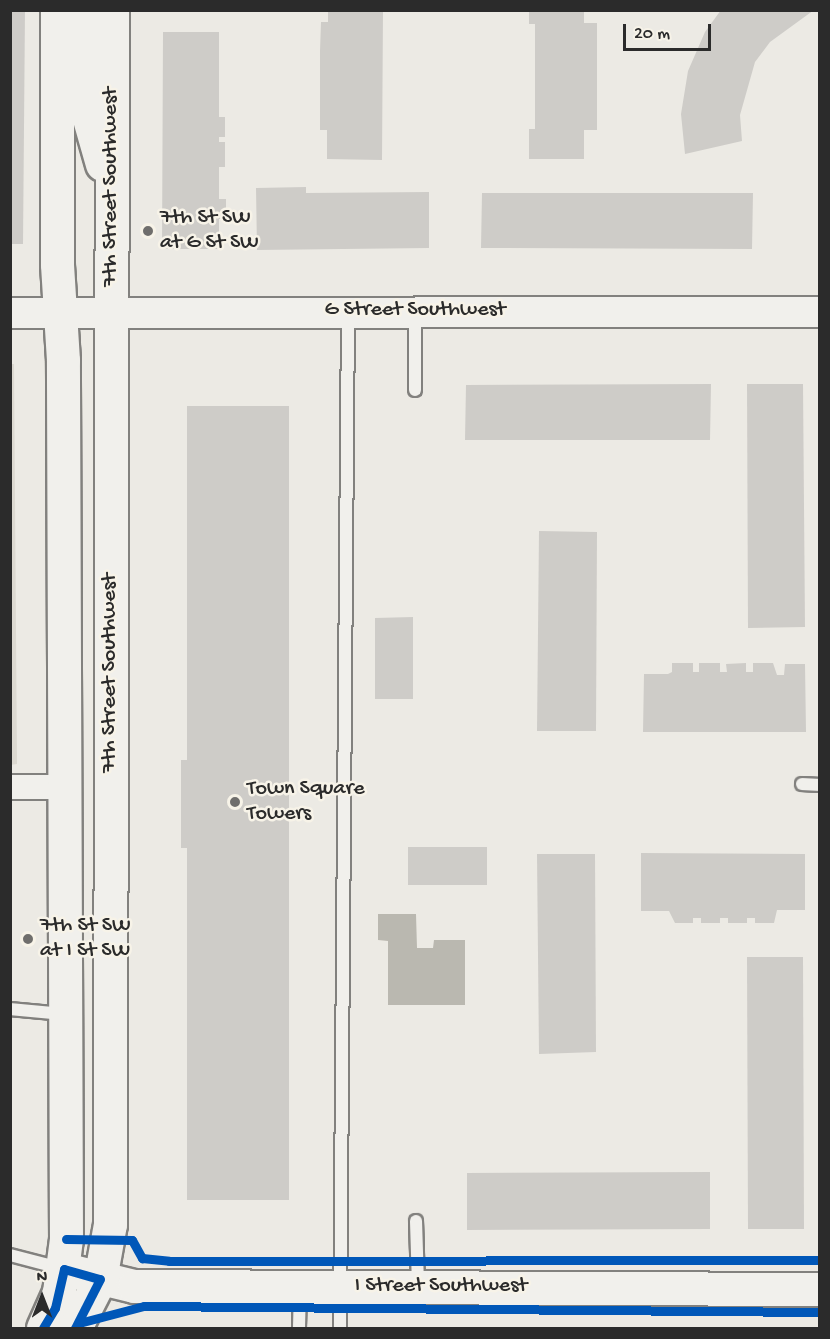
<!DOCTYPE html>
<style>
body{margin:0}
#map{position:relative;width:830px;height:1339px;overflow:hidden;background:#eceae4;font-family:"Gochi Hand",sans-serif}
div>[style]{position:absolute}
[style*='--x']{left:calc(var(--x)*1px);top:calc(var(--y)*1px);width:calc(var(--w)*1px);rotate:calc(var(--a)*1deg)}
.green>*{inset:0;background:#dcd9d1}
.water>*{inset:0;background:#bab8b0}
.building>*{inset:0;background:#ceccc8}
.roads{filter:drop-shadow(2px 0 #82817e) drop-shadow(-2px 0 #82817e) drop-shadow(0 2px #82817e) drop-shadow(0 -2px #82817e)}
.service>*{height:12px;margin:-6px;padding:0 6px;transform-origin:6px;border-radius:6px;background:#f1f0ec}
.minor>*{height:24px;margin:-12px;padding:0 12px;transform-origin:12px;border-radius:12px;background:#f1f0ec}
.tertiary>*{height:30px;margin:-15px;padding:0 15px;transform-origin:15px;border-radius:15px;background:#f1f0ec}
.secondary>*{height:33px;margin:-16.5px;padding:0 16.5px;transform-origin:16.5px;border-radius:16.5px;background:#f1f0ec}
.primary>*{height:33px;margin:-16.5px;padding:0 16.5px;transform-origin:16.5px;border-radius:16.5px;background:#f1f0ec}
.cycleway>*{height:9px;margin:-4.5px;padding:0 4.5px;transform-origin:4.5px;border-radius:4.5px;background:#0057b8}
.dots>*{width:16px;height:16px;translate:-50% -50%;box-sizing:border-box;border:3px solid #f7f3e8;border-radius:50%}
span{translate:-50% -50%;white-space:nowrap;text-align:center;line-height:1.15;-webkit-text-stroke:5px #f7f3e8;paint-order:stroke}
.street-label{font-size:22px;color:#2b2b2b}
.poi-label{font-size:22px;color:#2b2b2b}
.left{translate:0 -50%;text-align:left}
.frame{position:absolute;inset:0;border:12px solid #2b2b2b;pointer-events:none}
.north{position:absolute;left:12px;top:1267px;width:60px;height:60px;-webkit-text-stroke:4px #f7f3e8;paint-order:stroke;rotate:0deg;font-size:16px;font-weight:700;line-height:24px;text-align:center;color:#2b2b2b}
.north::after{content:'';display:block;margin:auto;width:21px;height:27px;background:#2b2b2b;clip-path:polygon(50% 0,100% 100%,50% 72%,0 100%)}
.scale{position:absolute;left:623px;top:24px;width:88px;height:27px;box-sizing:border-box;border:3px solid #2b2b2b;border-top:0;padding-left:8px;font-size:18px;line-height:21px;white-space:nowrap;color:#2b2b2b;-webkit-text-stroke:4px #f7f3e8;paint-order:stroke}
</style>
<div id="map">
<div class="green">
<i style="clip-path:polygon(11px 364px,14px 364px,17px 764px,10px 765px)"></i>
</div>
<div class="water">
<i style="clip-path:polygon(378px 914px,416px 914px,417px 948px,433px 948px,434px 940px,465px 940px,465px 1005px,388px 1005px,388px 941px,378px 940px)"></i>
</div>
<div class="building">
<i style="clip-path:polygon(10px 10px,25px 10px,23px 244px,10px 244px)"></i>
<i style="clip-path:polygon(328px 10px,383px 10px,382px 160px,327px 159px,327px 130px,320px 130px,320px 51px,321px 22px,328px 22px)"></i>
<i style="clip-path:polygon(529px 10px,584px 10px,584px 23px,597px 23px,597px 130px,584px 130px,584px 159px,529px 159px,529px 129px,535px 129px,535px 24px,529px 24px)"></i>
<i style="clip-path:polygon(721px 10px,814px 10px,770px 42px,755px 62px,740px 115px,742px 141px,685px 154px,681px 114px,688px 71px,705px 32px)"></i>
<i style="clip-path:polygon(163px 32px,219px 32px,219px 117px,225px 117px,225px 137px,219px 137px,219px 142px,225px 142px,225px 167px,219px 167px,219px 199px,226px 199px,226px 219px,219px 219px,219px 249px,162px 249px)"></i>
<i style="clip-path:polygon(306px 187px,306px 193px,429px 192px,429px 248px,257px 250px,256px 188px)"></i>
<i style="clip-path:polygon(482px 193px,753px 193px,752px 249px,481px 248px)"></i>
<i style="clip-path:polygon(711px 384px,710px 440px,465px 440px,466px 385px)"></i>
<i style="clip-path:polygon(747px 384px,803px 384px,805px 627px,748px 628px)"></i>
<i style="clip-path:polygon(187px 406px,289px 406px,289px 1200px,187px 1200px,187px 848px,181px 848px,181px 760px,187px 760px)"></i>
<i style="clip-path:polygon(539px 531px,597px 532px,596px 731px,537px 731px)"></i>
<i style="clip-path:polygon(413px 617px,413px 699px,375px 699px,375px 618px)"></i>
<i style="clip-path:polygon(672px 663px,693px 663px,693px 672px,699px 672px,699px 663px,720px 663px,720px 672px,727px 672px,726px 664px,746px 663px,746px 672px,753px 672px,753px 663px,773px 663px,777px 675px,784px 675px,785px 664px,805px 664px,806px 732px,643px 732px,644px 674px,668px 674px,672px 672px)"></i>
<i style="clip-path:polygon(408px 847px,487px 847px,487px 885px,408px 885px)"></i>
<i style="clip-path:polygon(641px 853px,805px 854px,805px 910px,777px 910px,774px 923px,755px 923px,755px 918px,747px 918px,747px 923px,728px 923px,728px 918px,720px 918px,720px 923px,701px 923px,701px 918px,693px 918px,693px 923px,675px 923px,669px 911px,641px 911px)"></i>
<i style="clip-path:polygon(537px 854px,595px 854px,596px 1052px,539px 1054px)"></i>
<i style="clip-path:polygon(747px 957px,803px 957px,804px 1229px,748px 1229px)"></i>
<i style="clip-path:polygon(710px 1172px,710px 1229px,467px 1230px,467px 1173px)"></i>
</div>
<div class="roads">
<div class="service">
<i style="--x:415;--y:390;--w:77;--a:-90"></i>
<i style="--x:802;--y:784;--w:18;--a:3"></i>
<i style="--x:10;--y:1009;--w:53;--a:5.4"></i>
<i style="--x:416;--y:1221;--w:65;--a:88.2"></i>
<i style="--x:10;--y:1255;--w:52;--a:14.6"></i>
<i style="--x:299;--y:1328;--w:40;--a:-88.6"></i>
<i style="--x:340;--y:1328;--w:1015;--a:-89.55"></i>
</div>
<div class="minor">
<i style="--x:10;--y:787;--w:55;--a:0"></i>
</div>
<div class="tertiary">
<i style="--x:10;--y:313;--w:810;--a:-0.07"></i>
</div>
<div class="secondary">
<i style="--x:64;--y:1269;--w:72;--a:13.7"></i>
<i style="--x:134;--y:1286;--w:686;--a:0.25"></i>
</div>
<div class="primary">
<i style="--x:80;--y:10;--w:29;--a:76"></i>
<i style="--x:87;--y:38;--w:77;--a:89.3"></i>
<i style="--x:88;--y:115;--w:51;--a:74.1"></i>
<i style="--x:43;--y:1328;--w:39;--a:-66"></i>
<i style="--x:59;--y:1292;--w:53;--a:-82.5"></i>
<i style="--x:66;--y:1239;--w:879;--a:-90.2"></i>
<i style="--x:63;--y:360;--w:96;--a:-93.6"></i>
<i style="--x:57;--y:264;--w:254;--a:-90"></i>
<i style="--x:75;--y:1328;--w:55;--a:-63"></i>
<i style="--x:100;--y:1279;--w:56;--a:-79.7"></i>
<i style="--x:110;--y:1224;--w:1214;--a:-89.91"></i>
</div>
</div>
<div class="cycleway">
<i style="--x:66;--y:1239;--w:66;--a:0.9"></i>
<i style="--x:132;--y:1240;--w:21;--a:61"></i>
<i style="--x:142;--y:1258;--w:27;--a:6"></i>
<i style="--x:169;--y:1261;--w:651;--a:-0.09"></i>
<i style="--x:79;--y:1323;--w:67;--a:-14.7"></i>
<i style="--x:144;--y:1306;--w:676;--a:0.51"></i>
<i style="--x:43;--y:1328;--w:23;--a:-59"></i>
<i style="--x:55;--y:1308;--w:40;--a:-77"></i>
<i style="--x:64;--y:1269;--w:37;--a:16"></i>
<i style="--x:100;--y:1279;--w:55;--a:117"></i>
</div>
<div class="dots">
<i style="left:148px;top:231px;background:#6f6e6c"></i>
<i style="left:235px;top:802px;background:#6f6e6c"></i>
<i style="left:28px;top:939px;background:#6f6e6c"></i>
</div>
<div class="street-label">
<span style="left:112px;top:187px;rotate:-90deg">7th Street Southwest</span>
<span style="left:415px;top:311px">G Street Southwest</span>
<span style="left:111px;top:673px;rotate:-90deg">7th Street Southwest</span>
<span style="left:441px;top:1287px">I Street Southwest</span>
</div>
<div class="poi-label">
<span class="left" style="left:160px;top:231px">7th St SW<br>at G St SW</span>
<span class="left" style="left:247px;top:802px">Town Square<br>Towers</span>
<span class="left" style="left:40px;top:939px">7th St SW<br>at I St SW</span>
</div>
<div class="frame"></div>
<div class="north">N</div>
<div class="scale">20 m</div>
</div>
